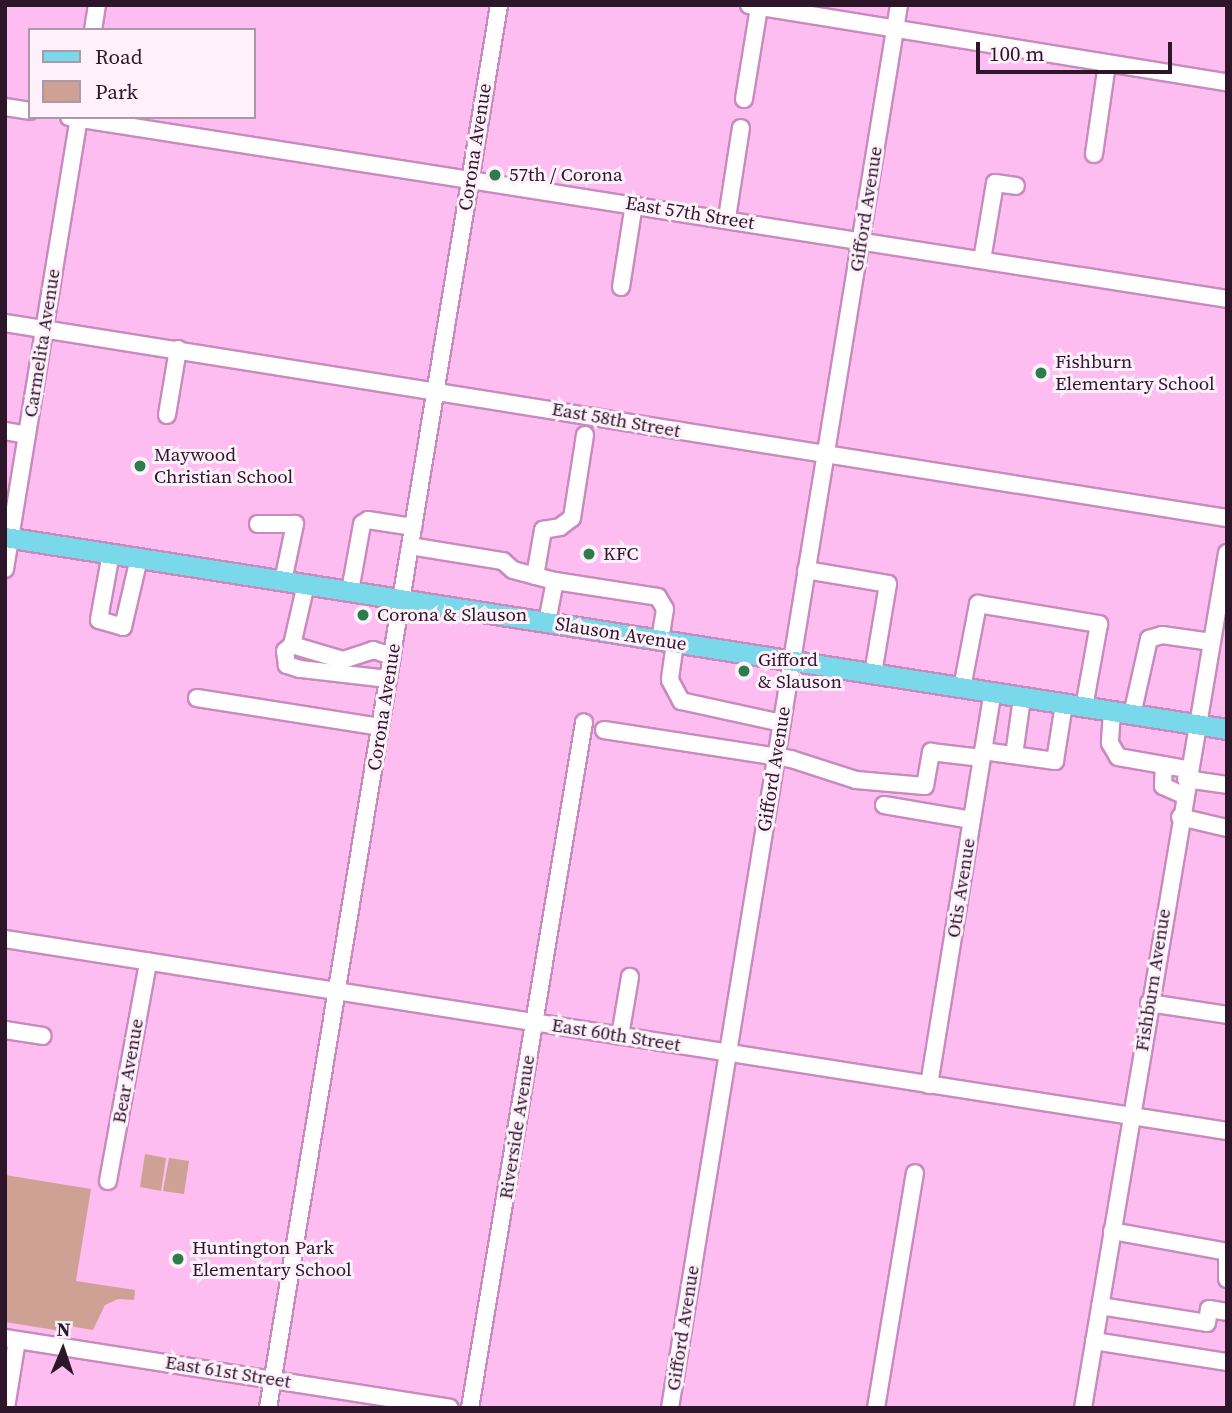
<!DOCTYPE html>
<style>
body{margin:0}
#map{position:relative;width:1232px;height:1413px;overflow:hidden;background:#fdbdf0;font-family:"Source Serif 4",serif}
div>[style]{position:absolute}
[style*='--x']{left:calc(var(--x)*1px);top:calc(var(--y)*1px);width:calc(var(--w)*1px);rotate:calc(var(--a)*1deg)}
.green>*{inset:0;background:#cfa094}
.roads{filter:drop-shadow(2px 0 #c88bbd) drop-shadow(-2px 0 #c88bbd) drop-shadow(0 2px #c88bbd) drop-shadow(0 -2px #c88bbd)}
.minor>*{height:16px;margin:-8px;padding:0 8px;transform-origin:8px;border-radius:8px;background:#fff}
.major>*{height:19px;margin:-9.5px;padding:0 9.5px;transform-origin:9.5px;border-radius:9.5px;background:#79d9ea}
.dots>*{width:19px;height:19px;translate:-50% -50%;box-sizing:border-box;border:4px solid #fef1fb;border-radius:50%}
span{translate:-50% -50%;white-space:nowrap;text-align:center;line-height:1.15;-webkit-text-stroke:6px #fef1fb;paint-order:stroke}
.street-label{font-size:19px;color:#2e162a}
.poi-label{font-size:19px;color:#2e162a}
.left{translate:0 -50%;text-align:left}
.frame{position:absolute;inset:0;border:7px solid #2e162a;pointer-events:none}
.legend{position:absolute;left:28px;top:28px;width:228px;height:91px;box-sizing:border-box;background:#fef1fb;border:2px solid #ab99a7;margin:0;padding:9px 12px;list-style:none;font-size:21px;color:#2e162a}
.legend li{display:flex;align-items:center;gap:14px;height:35px}
.legend b{width:35px;border:2px solid #ab99a7}
.north{position:absolute;left:28px;top:1315px;width:70px;height:70px;-webkit-text-stroke:5px #fef1fb;paint-order:stroke;rotate:2deg;font-size:19px;font-weight:700;line-height:28px;text-align:center;color:#2e162a}
.north::after{content:'';display:block;margin:auto;width:24px;height:32px;background:#2e162a;clip-path:polygon(50% 0,100% 100%,50% 72%,0 100%)}
.scale{position:absolute;left:976px;top:42px;width:196px;height:32px;box-sizing:border-box;border:4px solid #2e162a;border-top:0;padding-left:9px;font-size:21px;line-height:24px;white-space:nowrap;color:#2e162a;-webkit-text-stroke:5px #fef1fb;paint-order:stroke}
</style>
<div id="map">
<div class="green">
<i style="clip-path:polygon(145px 1154px,166px 1158px,161px 1191px,140px 1187px)"></i>
<i style="clip-path:polygon(169px 1158px,189px 1161px,184px 1194px,163px 1191px)"></i>
<i style="clip-path:polygon(5px 1175px,91px 1189px,76px 1281px,135px 1290px,134px 1300px,118px 1299px,105px 1305px,93px 1330px,69px 1326px,61px 1331px,5px 1322px)"></i>
</div>
<div class="roads">
<div class="minor">
<i style="--x:749;--y:5;--w:484;--a:9.2"></i>
<i style="--x:93;--y:30;--w:25;--a:-81"></i>
<i style="--x:744;--y:99;--w:93;--a:-80.7"></i>
<i style="--x:5;--y:107;--w:25;--a:9"></i>
<i style="--x:69;--y:117;--w:1172;--a:8.93"></i>
<i style="--x:1094;--y:154;--w:91;--a:-81.8"></i>
<i style="--x:727;--y:218;--w:91;--a:-81.2"></i>
<i style="--x:982;--y:260;--w:78;--a:-80.4"></i>
<i style="--x:995;--y:183;--w:21;--a:8"></i>
<i style="--x:621;--y:287;--w:84;--a:-81.1"></i>
<i style="--x:5;--y:323;--w:1237;--a:9.07"></i>
<i style="--x:167;--y:415;--w:67;--a:-80.5"></i>
<i style="--x:5;--y:431;--w:22;--a:10"></i>
<i style="--x:258;--y:524;--w:37;--a:0"></i>
<i style="--x:295;--y:524;--w:58;--a:101.9"></i>
<i style="--x:410;--y:546;--w:94;--a:9.2"></i>
<i style="--x:503;--y:561;--w:13;--a:42"></i>
<i style="--x:513;--y:570;--w:43;--a:14.7"></i>
<i style="--x:555;--y:581;--w:104;--a:8.8"></i>
<i style="--x:658;--y:597;--w:14;--a:60"></i>
<i style="--x:665;--y:609;--w:31;--a:99"></i>
<i style="--x:111;--y:553;--w:68;--a:100.2"></i>
<i style="--x:99;--y:620;--w:25;--a:16"></i>
<i style="--x:123;--y:627;--w:71;--a:-76.9"></i>
<i style="--x:5;--y:569;--w:458;--a:-80.7"></i>
<i style="--x:806;--y:570;--w:83;--a:9.7"></i>
<i style="--x:888;--y:584;--w:91;--a:99.5"></i>
<i style="--x:535;--y:576;--w:47;--a:-80.1"></i>
<i style="--x:543;--y:530;--w:17;--a:-10"></i>
<i style="--x:560;--y:527;--w:15;--a:-37"></i>
<i style="--x:572;--y:518;--w:84;--a:-81.1"></i>
<i style="--x:350;--y:591;--w:68;--a:-79.8"></i>
<i style="--x:362;--y:524;--w:7;--a:-34"></i>
<i style="--x:368;--y:520;--w:46;--a:8.8"></i>
<i style="--x:547;--y:622;--w:42;--a:-79"></i>
<i style="--x:675;--y:643;--w:37;--a:98"></i>
<i style="--x:670;--y:680;--w:24;--a:62"></i>
<i style="--x:681;--y:701;--w:103;--a:12.3"></i>
<i style="--x:292;--y:645;--w:63;--a:-77.1"></i>
<i style="--x:388;--y:679;--w:89;--a:-173.5"></i>
<i style="--x:300;--y:669;--w:14;--a:-163"></i>
<i style="--x:287;--y:665;--w:14;--a:-98"></i>
<i style="--x:285;--y:651;--w:9;--a:-41"></i>
<i style="--x:292;--y:645;--w:53;--a:16.4"></i>
<i style="--x:343;--y:660;--w:32;--a:-18"></i>
<i style="--x:373;--y:650;--w:20;--a:18"></i>
<i style="--x:962;--y:688;--w:86;--a:-79.2"></i>
<i style="--x:978;--y:604;--w:123;--a:9.4"></i>
<i style="--x:1099;--y:624;--w:84;--a:100.2"></i>
<i style="--x:197;--y:698;--w:185;--a:9"></i>
<i style="--x:1112;--y:712;--w:31;--a:94"></i>
<i style="--x:1110;--y:743;--w:16;--a:60"></i>
<i style="--x:1118;--y:757;--w:70;--a:9.9"></i>
<i style="--x:1132;--y:715;--w:78;--a:-77.4"></i>
<i style="--x:1149;--y:639;--w:14;--a:-17"></i>
<i style="--x:1162;--y:635;--w:50;--a:8"></i>
<i style="--x:604;--y:730;--w:189;--a:8.8"></i>
<i style="--x:791;--y:759;--w:68;--a:17.9"></i>
<i style="--x:856;--y:780;--w:69;--a:5"></i>
<i style="--x:925;--y:786;--w:35;--a:-80"></i>
<i style="--x:931;--y:752;--w:51;--a:6.7"></i>
<i style="--x:983;--y:751;--w:73;--a:7.9"></i>
<i style="--x:1055;--y:761;--w:58;--a:-81"></i>
<i style="--x:1014;--y:755;--w:58;--a:-82"></i>
<i style="--x:1164;--y:765;--w:21;--a:93"></i>
<i style="--x:1163;--y:786;--w:22;--a:24"></i>
<i style="--x:1186;--y:779;--w:41;--a:8.3"></i>
<i style="--x:884;--y:805;--w:89;--a:9.7"></i>
<i style="--x:1180;--y:817;--w:48;--a:13.2"></i>
<i style="--x:5;--y:939;--w:1237;--a:8.93"></i>
<i style="--x:1149;--y:1003;--w:79;--a:8.7"></i>
<i style="--x:5;--y:1030;--w:38;--a:9"></i>
<i style="--x:620;--y:1036;--w:60;--a:-80.4"></i>
<i style="--x:929;--y:1085;--w:398;--a:-80.8"></i>
<i style="--x:108;--y:1181;--w:223;--a:-79.6"></i>
<i style="--x:1112;--y:1231;--w:117;--a:10.3"></i>
<i style="--x:1227;--y:1255;--w:24;--a:90"></i>
<i style="--x:1100;--y:1306;--w:108;--a:9"></i>
<i style="--x:1207;--y:1323;--w:14;--a:-82"></i>
<i style="--x:1209;--y:1309;--w:18;--a:9"></i>
<i style="--x:5;--y:1338;--w:450;--a:8.9"></i>
<i style="--x:1094;--y:1341;--w:135;--a:9"></i>
<i style="--x:6;--y:1408;--w:69;--a:-80.8"></i>
<i style="--x:268;--y:1408;--w:1422;--a:-80.65"></i>
<i style="--x:470;--y:1408;--w:695;--a:-80.56"></i>
<i style="--x:670;--y:1408;--w:1422;--a:-80.73"></i>
<i style="--x:876;--y:1408;--w:238;--a:-80.6"></i>
<i style="--x:1083;--y:1408;--w:867;--a:-80.44"></i>
</div>
<div class="major">
<i style="--x:5;--y:537;--w:1237;--a:8.93"></i>
</div>
</div>
<div class="dots">
<i style="left:495px;top:175px;background:#2d7c4c"></i>
<i style="left:1041px;top:373px;background:#2d7c4c"></i>
<i style="left:140px;top:466px;background:#2d7c4c"></i>
<i style="left:589px;top:554px;background:#2d7c4c"></i>
<i style="left:363px;top:615px;background:#2d7c4c"></i>
<i style="left:744px;top:671px;background:#2d7c4c"></i>
<i style="left:178px;top:1259px;background:#2d7c4c"></i>
</div>
<div class="street-label">
<span style="left:475px;top:147px;rotate:-81deg">Corona Avenue</span>
<span style="left:866px;top:209px;rotate:-81deg">Gifford Avenue</span>
<span style="left:690px;top:213px;rotate:9deg">East 57th Street</span>
<span style="left:42px;top:343px;rotate:-81deg">Carmelita Avenue</span>
<span style="left:616px;top:420px;rotate:10deg">East 58th Street</span>
<span style="left:621px;top:634px;rotate:9deg">Slauson Avenue</span>
<span style="left:384px;top:707px;rotate:-81deg">Corona Avenue</span>
<span style="left:774px;top:769px;rotate:-81deg">Gifford Avenue</span>
<span style="left:961px;top:888px;rotate:-81deg">Otis Avenue</span>
<span style="left:1153px;top:980px;rotate:-81deg">Fishburn Avenue</span>
<span style="left:616px;top:1035px;rotate:9deg">East 60th Street</span>
<span style="left:128px;top:1071px;rotate:-80deg">Bear Avenue</span>
<span style="left:517px;top:1127px;rotate:-81deg">Riverside Avenue</span>
<span style="left:683px;top:1328px;rotate:-81deg">Gifford Avenue</span>
<span style="left:228px;top:1372px;rotate:9deg">East 61st Street</span>
</div>
<div class="poi-label">
<span class="left" style="left:509px;top:175px">57th / Corona</span>
<span class="left" style="left:1055px;top:373px">Fishburn<br>Elementary School</span>
<span class="left" style="left:154px;top:466px">Maywood<br>Christian School</span>
<span class="left" style="left:603px;top:554px">KFC</span>
<span class="left" style="left:377px;top:615px">Corona &amp; Slauson</span>
<span class="left" style="left:758px;top:671px">Gifford<br>&amp; Slauson</span>
<span class="left" style="left:192px;top:1259px">Huntington Park<br>Elementary School</span>
</div>
<div class="frame"></div>
<ul class="legend">
<li><b style="height:9px;background:#79d9ea"></b>Road</li>
<li><b style="height:19px;background:#cfa094"></b>Park</li>
</ul>
<div class="north">N</div>
<div class="scale">100 m</div>
</div>
